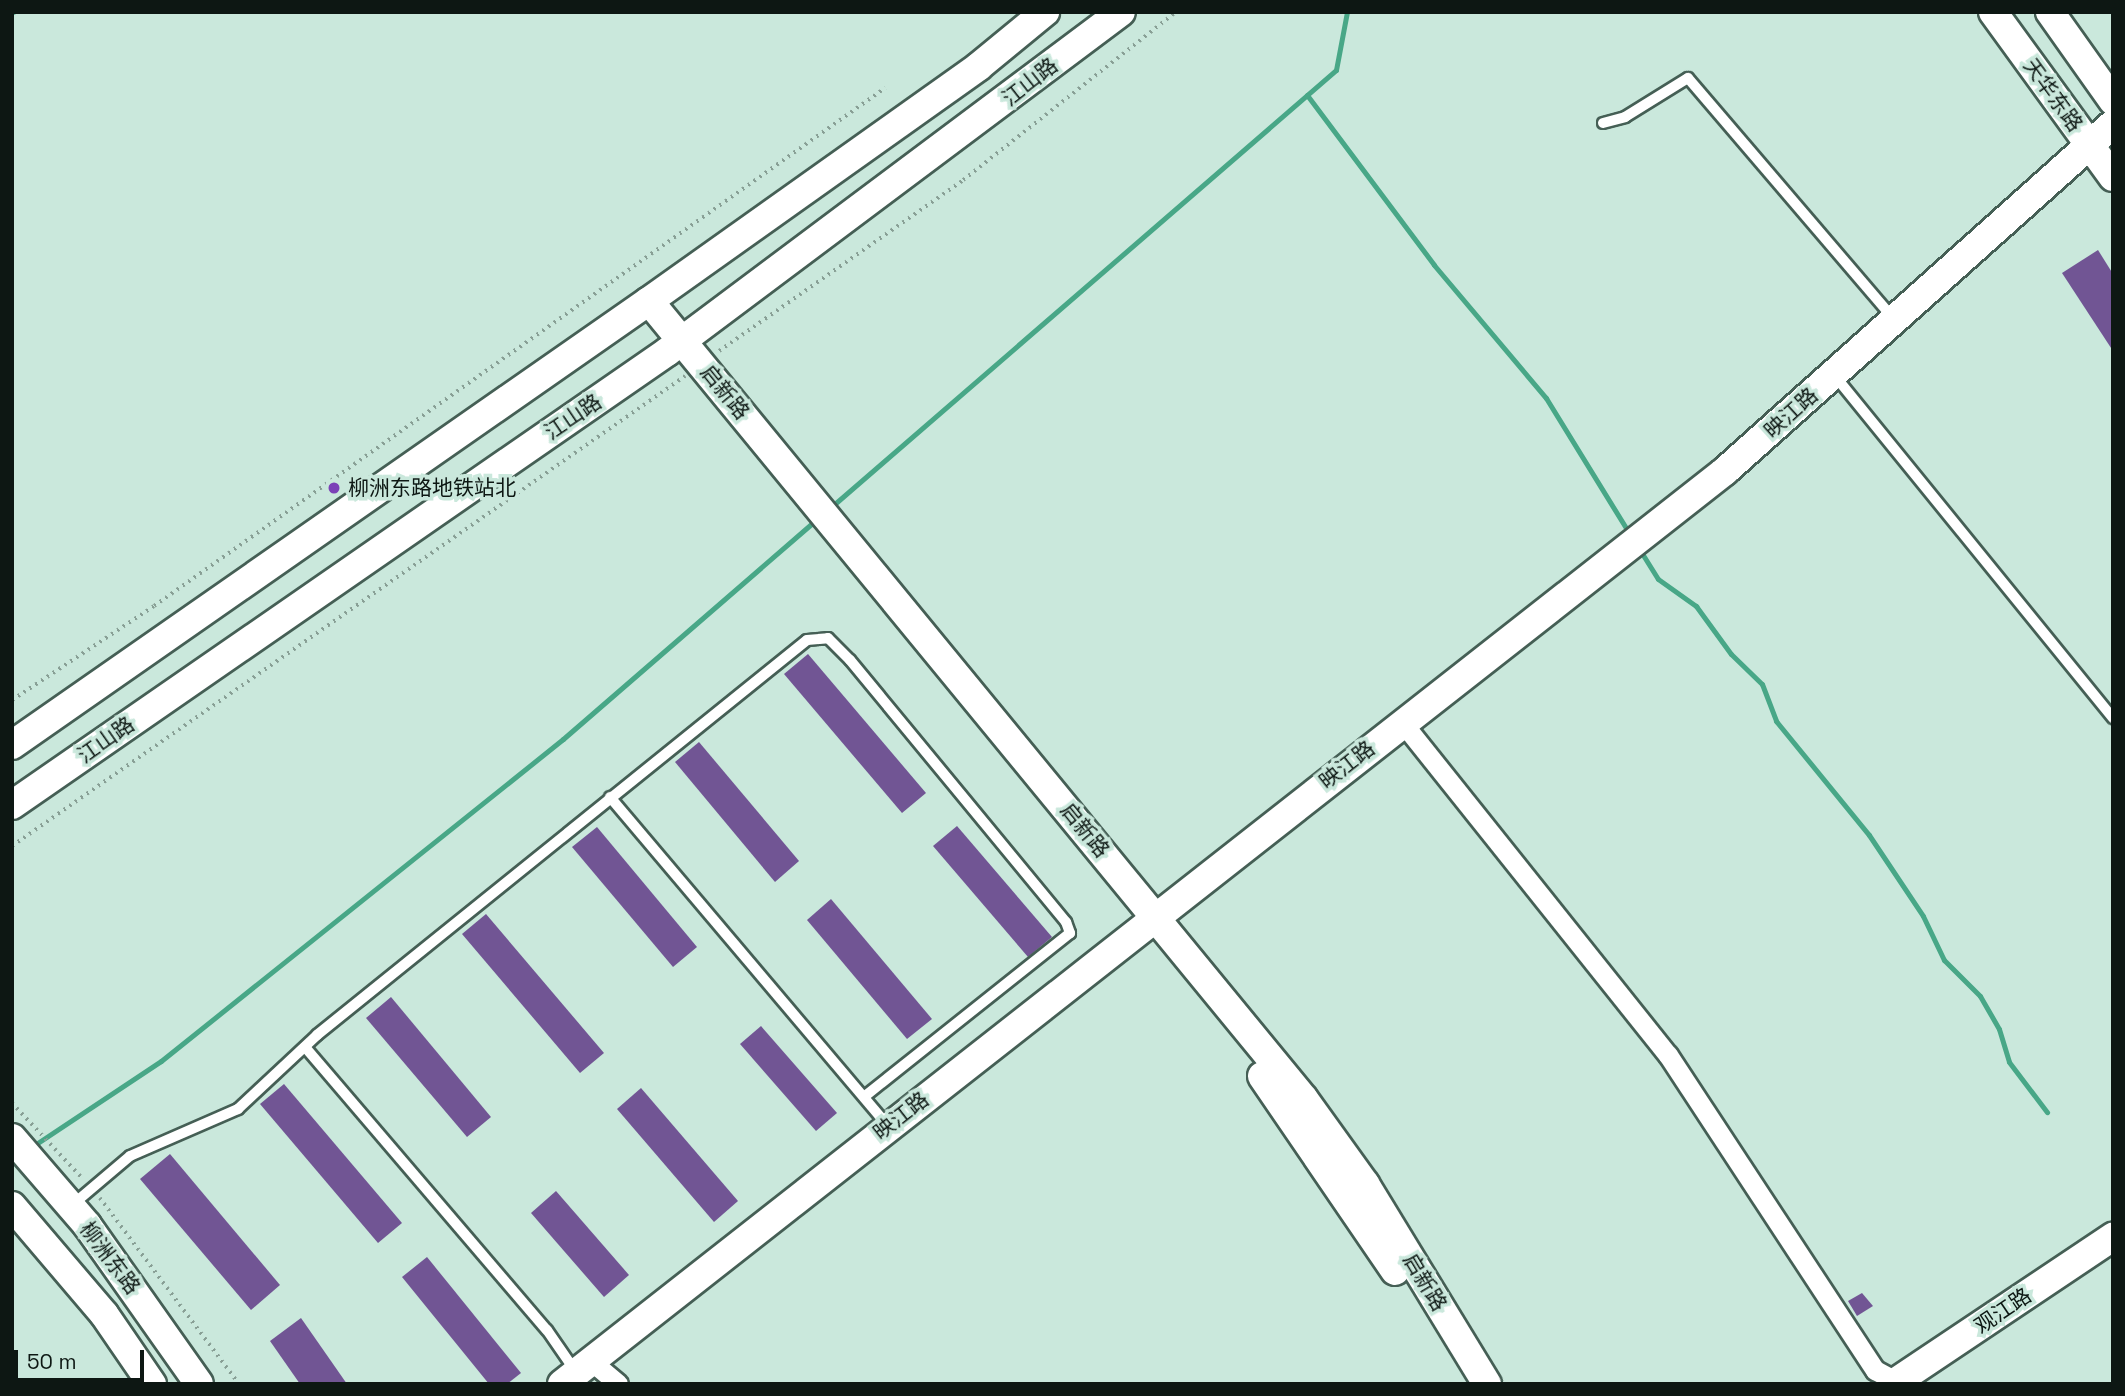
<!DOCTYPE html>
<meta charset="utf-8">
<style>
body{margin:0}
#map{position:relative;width:2125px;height:1396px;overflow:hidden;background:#cae8dc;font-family:"Space Grotesk","Noto Sans SC",sans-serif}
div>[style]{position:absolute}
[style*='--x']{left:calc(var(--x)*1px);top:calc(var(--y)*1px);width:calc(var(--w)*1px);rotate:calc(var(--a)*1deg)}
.stream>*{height:5px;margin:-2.5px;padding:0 2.5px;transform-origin:2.5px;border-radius:2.5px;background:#48a787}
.building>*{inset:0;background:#715594}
.path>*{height:3.5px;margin-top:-1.75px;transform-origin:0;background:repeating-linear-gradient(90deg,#889f95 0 2px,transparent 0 7px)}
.roads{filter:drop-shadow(2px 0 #455f55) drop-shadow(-2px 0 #455f55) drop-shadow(0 2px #455f55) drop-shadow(0 -2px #455f55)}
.lane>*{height:10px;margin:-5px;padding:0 5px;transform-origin:5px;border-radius:5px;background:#fff}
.street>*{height:19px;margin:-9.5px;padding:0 9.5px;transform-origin:9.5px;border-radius:9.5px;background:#fff}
.secondary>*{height:28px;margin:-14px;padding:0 14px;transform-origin:14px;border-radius:14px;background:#fff}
.dots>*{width:19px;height:19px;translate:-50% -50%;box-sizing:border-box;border:4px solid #cae8dc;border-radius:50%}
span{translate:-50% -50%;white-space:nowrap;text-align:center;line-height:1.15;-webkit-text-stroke:7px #cae8dc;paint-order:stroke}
.street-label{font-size:21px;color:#0d1713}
.poi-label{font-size:21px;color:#0d1713}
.left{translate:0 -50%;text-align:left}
.frame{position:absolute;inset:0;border:14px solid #0d1713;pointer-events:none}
.scale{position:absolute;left:14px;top:1350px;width:130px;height:32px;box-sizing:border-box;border:4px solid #0d1713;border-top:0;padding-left:9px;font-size:21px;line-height:24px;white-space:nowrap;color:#0d1713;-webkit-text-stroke:5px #cae8dc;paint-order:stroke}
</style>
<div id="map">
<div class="stream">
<i style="--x:12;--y:12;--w:1;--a:0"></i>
<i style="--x:1307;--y:95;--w:212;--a:53.2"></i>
<i style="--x:1434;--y:265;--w:174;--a:49.9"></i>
<i style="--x:1546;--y:398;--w:153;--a:58.4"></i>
<i style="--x:830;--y:508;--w:669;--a:-40.88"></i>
<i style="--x:1336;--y:70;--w:59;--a:-79.3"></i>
<i style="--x:1643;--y:555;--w:28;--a:58"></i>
<i style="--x:1658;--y:579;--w:47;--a:35.4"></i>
<i style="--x:1696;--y:606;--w:59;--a:53.9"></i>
<i style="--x:1731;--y:654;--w:43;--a:44.1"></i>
<i style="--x:1762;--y:684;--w:40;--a:69"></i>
<i style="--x:1776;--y:721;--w:147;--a:50.8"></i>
<i style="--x:1869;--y:835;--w:97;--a:56.3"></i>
<i style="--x:1923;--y:916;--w:49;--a:64.5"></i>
<i style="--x:1944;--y:960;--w:51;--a:45"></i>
<i style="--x:1980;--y:996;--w:38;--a:60"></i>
<i style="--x:1999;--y:1029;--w:34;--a:73"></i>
<i style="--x:2009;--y:1062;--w:63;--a:52.8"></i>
<i style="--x:30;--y:1148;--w:157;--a:-33.6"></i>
<i style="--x:161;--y:1061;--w:515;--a:-38.69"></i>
<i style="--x:563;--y:739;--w:336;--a:-40.9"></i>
</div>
<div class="building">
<i style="clip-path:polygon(2098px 250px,2113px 274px,2113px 351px,2062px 273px)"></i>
<i style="clip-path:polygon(808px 654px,926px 793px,902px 813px,784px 674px)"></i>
<i style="clip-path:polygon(699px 742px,799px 861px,775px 882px,675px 762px)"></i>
<i style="clip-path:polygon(957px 826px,1052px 937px,1028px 957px,933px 846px)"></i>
<i style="clip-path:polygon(597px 827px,697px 947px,673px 967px,572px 847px)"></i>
<i style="clip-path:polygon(831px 899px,932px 1019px,907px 1039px,807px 920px)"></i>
<i style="clip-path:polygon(486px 914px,604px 1053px,580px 1073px,462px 934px)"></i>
<i style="clip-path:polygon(391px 997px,491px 1117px,467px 1137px,366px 1018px)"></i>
<i style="clip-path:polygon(761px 1026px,837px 1113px,816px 1131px,740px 1044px)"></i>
<i style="clip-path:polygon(284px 1084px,402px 1223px,378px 1243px,260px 1104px)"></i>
<i style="clip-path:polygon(641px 1088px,738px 1201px,714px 1222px,617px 1109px)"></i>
<i style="clip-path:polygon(170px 1154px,280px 1285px,251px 1310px,140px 1179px)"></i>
<i style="clip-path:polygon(556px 1191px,629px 1275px,604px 1297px,531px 1213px)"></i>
<i style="clip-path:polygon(427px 1257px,521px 1373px,507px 1384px,489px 1384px,402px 1277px)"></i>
<i style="clip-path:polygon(1862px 1293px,1873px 1306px,1857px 1316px,1848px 1301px)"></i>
<i style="clip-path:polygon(301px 1318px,347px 1384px,300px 1384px,270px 1341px)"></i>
</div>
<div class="path">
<i style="--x:719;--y:351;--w:298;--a:-35"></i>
<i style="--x:963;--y:180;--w:271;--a:-38.3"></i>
<i style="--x:12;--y:700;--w:170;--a:-33.5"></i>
<i style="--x:154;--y:606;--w:896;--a:-35.32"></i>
<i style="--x:12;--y:846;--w:821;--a:-34.93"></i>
<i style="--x:12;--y:1103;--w:104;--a:46.9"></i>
<i style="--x:100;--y:1198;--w:232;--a:53.2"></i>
</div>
<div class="roads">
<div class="lane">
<i style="--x:1603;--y:123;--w:23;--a:-15"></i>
<i style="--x:1625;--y:117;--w:74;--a:-31.8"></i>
<i style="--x:1688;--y:78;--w:314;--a:49.5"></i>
<i style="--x:1835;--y:376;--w:441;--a:50.9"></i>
<i style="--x:610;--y:797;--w:431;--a:49.8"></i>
<i style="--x:305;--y:1047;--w:372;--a:49.5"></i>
<i style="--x:547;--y:1330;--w:51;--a:55.4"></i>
<i style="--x:71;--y:1206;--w:77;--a:-40.3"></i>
<i style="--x:130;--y:1156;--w:118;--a:-23.5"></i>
<i style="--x:238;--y:1109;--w:108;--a:-43.1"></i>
<i style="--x:317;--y:1035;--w:629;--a:-38.87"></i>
<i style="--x:807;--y:640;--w:21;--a:-5"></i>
<i style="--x:828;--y:638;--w:31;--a:45"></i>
<i style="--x:850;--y:660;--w:340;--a:50.5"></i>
<i style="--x:1066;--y:922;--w:12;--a:70"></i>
<i style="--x:1070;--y:933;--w:263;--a:141.5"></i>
</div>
<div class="street">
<i style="--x:1402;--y:722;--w:426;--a:51.4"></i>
<i style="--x:1668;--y:1055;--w:377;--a:56.7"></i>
<i style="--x:1875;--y:1370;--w:30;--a:28"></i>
<i style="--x:591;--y:1361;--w:35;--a:40"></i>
</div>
<div class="secondary">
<i style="--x:1993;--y:12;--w:204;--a:54"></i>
<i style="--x:2050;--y:12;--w:109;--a:54.7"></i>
<i style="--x:649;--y:301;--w:1032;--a:50.62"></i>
<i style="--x:1304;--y:1099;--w:105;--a:54.3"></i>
<i style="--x:1365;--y:1184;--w:234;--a:58.6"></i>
<i style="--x:12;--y:745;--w:776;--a:-34.88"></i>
<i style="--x:649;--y:301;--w:404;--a:-35.4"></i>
<i style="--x:978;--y:67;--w:87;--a:-39.4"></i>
<i style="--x:12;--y:805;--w:796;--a:-34.67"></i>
<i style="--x:667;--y:352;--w:567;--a:-36.83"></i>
<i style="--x:1262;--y:1076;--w:236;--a:55.7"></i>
<i style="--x:12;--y:1138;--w:115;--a:49.2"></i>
<i style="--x:87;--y:1225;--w:194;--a:54.8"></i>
<i style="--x:12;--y:1206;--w:142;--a:49.6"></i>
<i style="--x:104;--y:1314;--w:85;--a:55.6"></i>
<i style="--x:562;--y:1384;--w:1479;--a:-38.13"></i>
<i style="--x:1725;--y:471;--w:521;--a:-41.81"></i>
<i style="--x:1893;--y:1384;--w:265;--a:-33.8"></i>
</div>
</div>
<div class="dots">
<i style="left:334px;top:488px;background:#7b41b7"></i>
</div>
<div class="street-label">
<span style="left:1030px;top:82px;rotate:-38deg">江山路</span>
<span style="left:2053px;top:95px;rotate:54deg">天华东路</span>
<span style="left:725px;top:392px;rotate:51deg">启新路</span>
<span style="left:1791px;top:413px;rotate:-42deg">映江路</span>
<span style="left:573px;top:417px;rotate:-34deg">江山路</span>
<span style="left:106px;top:740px;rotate:-35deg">江山路</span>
<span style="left:1347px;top:765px;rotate:-38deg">映江路</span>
<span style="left:1085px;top:830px;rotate:51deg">启新路</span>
<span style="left:901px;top:1116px;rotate:-38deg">映江路</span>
<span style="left:110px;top:1258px;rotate:53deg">柳洲东路</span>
<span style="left:1425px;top:1282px;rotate:59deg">启新路</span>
<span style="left:2003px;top:1311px;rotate:-34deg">观江路</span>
</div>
<div class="poi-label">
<span class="left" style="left:348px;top:488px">柳洲东路地铁站北</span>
</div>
<div class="frame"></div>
<div class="scale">50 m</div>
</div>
